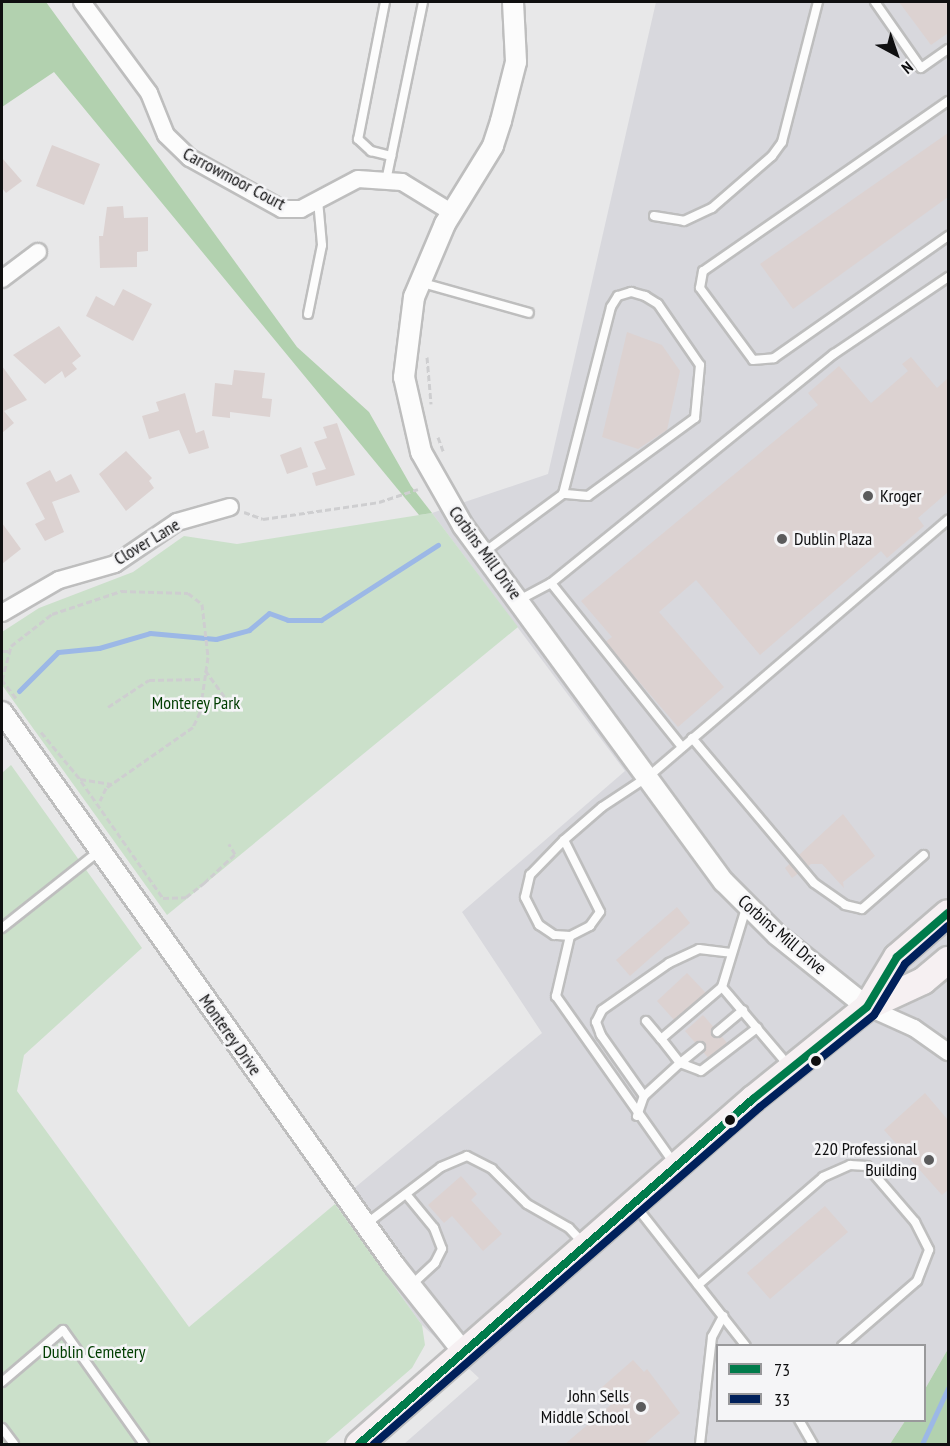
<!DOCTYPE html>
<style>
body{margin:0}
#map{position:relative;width:950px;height:1446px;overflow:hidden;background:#e8e8e9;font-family:"PT Sans Narrow",sans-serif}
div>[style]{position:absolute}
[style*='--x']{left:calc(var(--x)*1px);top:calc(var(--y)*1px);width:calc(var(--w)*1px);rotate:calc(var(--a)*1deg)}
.built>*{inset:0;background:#d8d8dd}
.green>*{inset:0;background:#cbe0ca}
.forest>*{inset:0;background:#b2d1af}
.stream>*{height:5px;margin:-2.5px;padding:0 2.5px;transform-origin:2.5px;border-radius:2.5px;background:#9cb8e6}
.building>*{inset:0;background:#dcd2d1}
.path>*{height:3px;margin-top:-1.5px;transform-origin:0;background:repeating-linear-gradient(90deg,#ceced0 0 6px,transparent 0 9px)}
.roads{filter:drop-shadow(2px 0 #bebebe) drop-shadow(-2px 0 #bebebe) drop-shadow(0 2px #bebebe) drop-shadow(0 -2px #bebebe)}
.service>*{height:8px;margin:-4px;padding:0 4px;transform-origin:4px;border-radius:4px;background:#fcfcfc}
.minor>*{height:16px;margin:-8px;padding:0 8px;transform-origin:8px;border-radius:8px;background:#fcfcfc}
.tertiary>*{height:20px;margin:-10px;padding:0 10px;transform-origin:10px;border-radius:10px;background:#fcfcfc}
.primary>*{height:26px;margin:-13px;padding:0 13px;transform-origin:13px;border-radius:13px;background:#f6f0f2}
.bus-1>*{height:8px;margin:-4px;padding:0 4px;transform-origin:4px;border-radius:4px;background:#007b4b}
.bus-2>*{height:8px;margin:-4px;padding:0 4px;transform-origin:4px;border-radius:4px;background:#00205b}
.dots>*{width:16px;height:16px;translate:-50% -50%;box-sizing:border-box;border:3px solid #f5f5f7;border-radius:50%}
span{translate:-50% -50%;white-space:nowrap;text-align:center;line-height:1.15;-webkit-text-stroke:5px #f5f5f7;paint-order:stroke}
.street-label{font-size:18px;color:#0f0f10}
.poi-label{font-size:18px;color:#0f0f10}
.left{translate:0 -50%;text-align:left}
.right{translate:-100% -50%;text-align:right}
.park-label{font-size:18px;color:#003d00}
.frame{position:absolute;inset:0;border:3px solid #0f0f10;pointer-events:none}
.legend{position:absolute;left:716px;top:1344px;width:210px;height:78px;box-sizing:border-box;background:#f5f5f7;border:2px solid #99999b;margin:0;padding:8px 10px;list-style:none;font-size:18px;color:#0f0f10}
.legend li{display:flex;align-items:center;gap:12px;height:30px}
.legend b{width:30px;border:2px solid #99999b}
.north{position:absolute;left:866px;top:24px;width:60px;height:60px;-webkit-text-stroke:4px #f5f5f7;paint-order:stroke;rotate:140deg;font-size:16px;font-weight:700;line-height:24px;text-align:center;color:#0f0f10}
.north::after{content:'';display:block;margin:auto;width:21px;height:27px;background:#0f0f10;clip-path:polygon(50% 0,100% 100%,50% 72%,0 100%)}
</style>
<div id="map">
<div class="built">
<i style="clip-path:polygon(656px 2px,948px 2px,948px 1349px,925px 1389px,924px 1346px,718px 1346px,718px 1420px,905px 1421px,890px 1444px,404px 1444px,479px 1378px,422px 1325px,335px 1204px,542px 1033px,462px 912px,625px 771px,432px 513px,548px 474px)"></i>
</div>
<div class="green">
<i style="clip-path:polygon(432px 513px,518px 627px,167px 915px,2px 685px,2px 632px,39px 608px,133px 572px,184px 536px,237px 544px)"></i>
<i style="clip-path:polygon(11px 765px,142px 948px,24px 1055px,17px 1091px,189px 1327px,335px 1204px,422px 1325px,425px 1345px,412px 1368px,324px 1444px,2px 1444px,2px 773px)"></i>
</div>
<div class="forest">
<i style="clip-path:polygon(2px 2px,46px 2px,297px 347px,369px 412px,411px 486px,432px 513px,419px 515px,54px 72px,2px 107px)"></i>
<i style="clip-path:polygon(948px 1349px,948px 1444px,890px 1444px,905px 1421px,924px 1420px,925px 1389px)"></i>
</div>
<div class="stream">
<i style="--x:19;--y:691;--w:55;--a:-45"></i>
<i style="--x:58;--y:652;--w:41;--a:-5.6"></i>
<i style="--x:99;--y:648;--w:53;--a:-16.4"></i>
<i style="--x:150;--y:633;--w:66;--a:5.2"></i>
<i style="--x:216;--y:639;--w:34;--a:-15"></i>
<i style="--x:249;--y:630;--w:26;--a:-40"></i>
<i style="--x:269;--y:613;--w:20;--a:20"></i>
<i style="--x:288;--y:620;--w:33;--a:0"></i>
<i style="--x:321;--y:620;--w:139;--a:-32.7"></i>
<i style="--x:922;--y:1444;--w:62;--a:-65.1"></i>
</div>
<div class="building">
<i style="clip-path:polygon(899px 2px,948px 2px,948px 33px,931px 45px)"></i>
<i style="clip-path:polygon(948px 133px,948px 197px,793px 309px,760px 264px)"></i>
<i style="clip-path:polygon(52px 145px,100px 164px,84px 205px,36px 186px)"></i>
<i style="clip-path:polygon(2px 158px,22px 181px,6px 193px,2px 188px)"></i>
<i style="clip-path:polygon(123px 206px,124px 218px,148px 217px,148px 251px,137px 252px,137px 267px,100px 268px,99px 236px,103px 236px,107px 207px)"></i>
<i style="clip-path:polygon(123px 289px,152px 304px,133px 341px,86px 316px,96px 296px,114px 306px)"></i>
<i style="clip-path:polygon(59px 326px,81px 356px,72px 363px,77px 369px,65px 378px,62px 371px,45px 384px,13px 355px)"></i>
<i style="clip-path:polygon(627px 332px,662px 345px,680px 371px,667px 430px,638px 449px,602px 437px)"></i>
<i style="clip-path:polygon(911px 357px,937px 388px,948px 378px,948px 492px,918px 518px,924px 526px,887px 558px,881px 551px,760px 655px,696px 580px,659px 612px,724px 687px,678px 727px,605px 642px,612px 637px,581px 601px,818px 405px,808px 393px,839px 366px,871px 403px,908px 371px,902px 364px)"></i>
<i style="clip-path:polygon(2px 366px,27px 400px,4px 411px,14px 423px,2px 433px)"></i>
<i style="clip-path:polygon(234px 370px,265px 373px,262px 398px,272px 399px,270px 417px,230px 412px,230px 418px,212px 416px,215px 383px,232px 385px)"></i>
<i style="clip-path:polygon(185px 393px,196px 433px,204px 430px,209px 448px,189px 454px,179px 430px,149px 439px,142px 416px,159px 411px,156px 402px)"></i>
<i style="clip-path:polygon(337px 423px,355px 475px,316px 486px,312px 473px,326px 469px,314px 442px,327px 438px,323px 427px)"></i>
<i style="clip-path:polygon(301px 447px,308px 467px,287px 474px,280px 455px)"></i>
<i style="clip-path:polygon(126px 451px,152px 478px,149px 481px,154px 488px,126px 511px,99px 474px)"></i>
<i style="clip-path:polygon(50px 470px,56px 482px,71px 474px,80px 492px,52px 502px,64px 532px,45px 541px,35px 524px,45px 519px,26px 483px)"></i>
<i style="clip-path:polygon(2px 523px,21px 549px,2px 564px)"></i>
<i style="clip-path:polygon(843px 814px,875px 856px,843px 882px,844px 888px,822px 864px,811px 864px,792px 878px,785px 868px)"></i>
<i style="clip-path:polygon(677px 907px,690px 923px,630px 976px,616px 960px)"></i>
<i style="clip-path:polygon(687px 973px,706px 993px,675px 1021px,657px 1001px)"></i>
<i style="clip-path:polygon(703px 1015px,729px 1045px,711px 1061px,685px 1031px)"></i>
<i style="clip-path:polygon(925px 1093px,948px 1120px,948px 1190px,942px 1195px,884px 1130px)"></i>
<i style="clip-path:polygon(461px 1176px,477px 1194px,471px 1200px,502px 1234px,483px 1251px,452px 1216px,444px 1223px,428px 1205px)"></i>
<i style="clip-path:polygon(825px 1206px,848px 1232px,770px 1299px,747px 1273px)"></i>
<i style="clip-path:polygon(633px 1360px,644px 1372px,647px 1369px,680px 1413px,644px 1444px,565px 1444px,614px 1402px,601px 1388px)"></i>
</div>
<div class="path">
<i style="--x:427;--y:357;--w:47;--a:85.1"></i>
<i style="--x:438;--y:437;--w:15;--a:70"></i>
<i style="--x:244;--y:512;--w:20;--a:20"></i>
<i style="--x:263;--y:519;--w:117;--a:-8.3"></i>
<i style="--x:379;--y:502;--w:41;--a:-18.4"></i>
<i style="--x:2;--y:651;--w:7;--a:0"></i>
<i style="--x:205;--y:670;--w:51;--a:53.8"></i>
<i style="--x:16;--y:698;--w:23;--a:-128"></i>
<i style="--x:2;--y:680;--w:35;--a:-75"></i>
<i style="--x:11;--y:646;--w:52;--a:-38"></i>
<i style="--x:52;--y:614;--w:73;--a:-18.4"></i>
<i style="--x:121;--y:591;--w:67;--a:1.7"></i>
<i style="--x:188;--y:593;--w:18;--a:38"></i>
<i style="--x:202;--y:604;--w:53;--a:83.5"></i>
<i style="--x:208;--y:657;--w:56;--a:98.3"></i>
<i style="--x:200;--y:712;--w:17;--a:115"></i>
<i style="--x:193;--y:727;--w:106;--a:145"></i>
<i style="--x:106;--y:788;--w:14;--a:115"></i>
<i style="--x:108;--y:707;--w:49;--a:-33.4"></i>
<i style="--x:149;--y:680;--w:54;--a:-1.1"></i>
<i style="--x:201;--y:711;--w:27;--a:-33"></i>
<i style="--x:41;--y:732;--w:61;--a:50.3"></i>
<i style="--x:80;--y:779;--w:32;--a:9"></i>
<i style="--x:81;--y:781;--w:143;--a:55"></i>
<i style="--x:163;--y:898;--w:23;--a:-2"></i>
<i style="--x:186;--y:897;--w:23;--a:-38"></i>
<i style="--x:204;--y:883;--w:42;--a:-43.1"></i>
<i style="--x:235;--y:854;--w:12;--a:-121"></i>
</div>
<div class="roads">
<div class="service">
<i style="--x:385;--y:2;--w:140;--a:101.1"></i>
<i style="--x:358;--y:139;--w:18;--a:43"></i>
<i style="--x:371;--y:151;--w:21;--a:14"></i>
<i style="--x:875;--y:2;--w:80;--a:55.1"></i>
<i style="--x:921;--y:68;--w:33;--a:-35"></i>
<i style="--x:948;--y:101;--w:298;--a:145.2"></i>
<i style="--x:703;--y:271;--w:17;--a:100"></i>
<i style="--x:700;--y:288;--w:89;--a:53.6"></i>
<i style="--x:753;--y:360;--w:21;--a:-5"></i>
<i style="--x:774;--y:358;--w:213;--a:-35"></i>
<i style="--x:386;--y:181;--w:183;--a:-78.3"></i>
<i style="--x:654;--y:216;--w:30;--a:9"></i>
<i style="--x:684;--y:221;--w:31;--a:-25"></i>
<i style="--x:712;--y:208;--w:79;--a:-40.9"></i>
<i style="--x:772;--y:156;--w:17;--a:-54"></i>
<i style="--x:782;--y:142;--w:145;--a:-75.6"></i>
<i style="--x:419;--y:282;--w:114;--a:15.7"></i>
<i style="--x:308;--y:314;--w:70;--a:-78.5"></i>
<i style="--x:322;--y:245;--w:45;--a:-95.1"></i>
<i style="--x:483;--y:553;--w:99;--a:-36.4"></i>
<i style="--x:563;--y:494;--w:193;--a:-75.6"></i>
<i style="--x:611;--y:307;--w:13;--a:-58"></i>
<i style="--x:618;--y:296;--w:14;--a:-17"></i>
<i style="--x:631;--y:292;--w:15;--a:16"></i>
<i style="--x:645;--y:296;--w:15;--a:32"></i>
<i style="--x:658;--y:304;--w:74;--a:55.5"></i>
<i style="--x:700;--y:365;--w:53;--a:95.4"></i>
<i style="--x:695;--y:418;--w:132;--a:143.9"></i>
<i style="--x:588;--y:496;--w:25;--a:-175"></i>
<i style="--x:551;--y:583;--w:210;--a:51.4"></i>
<i style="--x:519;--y:600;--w:36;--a:-28"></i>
<i style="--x:551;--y:583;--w:364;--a:-39"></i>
<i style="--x:834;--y:354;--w:138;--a:-34"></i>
<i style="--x:692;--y:738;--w:189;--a:49.9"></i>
<i style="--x:814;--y:883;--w:38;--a:35"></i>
<i style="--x:845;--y:905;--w:17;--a:13"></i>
<i style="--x:862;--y:909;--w:82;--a:-41.1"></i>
<i style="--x:564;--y:840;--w:80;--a:63.4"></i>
<i style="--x:600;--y:912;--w:17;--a:126"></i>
<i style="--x:590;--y:926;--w:22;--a:153"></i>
<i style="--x:570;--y:936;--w:16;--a:-176"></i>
<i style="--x:554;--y:935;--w:18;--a:-146"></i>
<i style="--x:539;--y:925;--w:31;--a:-117"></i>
<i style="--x:525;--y:897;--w:23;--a:-77"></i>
<i style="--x:530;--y:875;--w:49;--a:-45.8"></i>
<i style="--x:564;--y:840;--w:50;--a:-41"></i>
<i style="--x:602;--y:807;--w:56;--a:-33.4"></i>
<i style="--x:649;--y:776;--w:394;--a:-40.6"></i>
<i style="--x:2;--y:928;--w:124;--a:-38.4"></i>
<i style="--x:570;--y:936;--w:62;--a:103.1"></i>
<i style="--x:556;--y:996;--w:207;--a:54.8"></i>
<i style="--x:722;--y:987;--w:104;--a:49.7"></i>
<i style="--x:646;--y:1021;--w:23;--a:50"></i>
<i style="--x:717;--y:1032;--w:34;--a:-40"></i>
<i style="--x:700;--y:1047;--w:26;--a:141"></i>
<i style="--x:680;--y:1063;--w:22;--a:21"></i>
<i style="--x:701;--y:1071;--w:71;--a:-37.5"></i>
<i style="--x:644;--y:1096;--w:75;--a:-125.2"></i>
<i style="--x:601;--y:1035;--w:14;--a:-111"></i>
<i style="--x:596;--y:1022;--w:13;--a:-63"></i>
<i style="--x:602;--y:1010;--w:82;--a:-35"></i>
<i style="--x:669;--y:963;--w:33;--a:-25"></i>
<i style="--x:699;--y:949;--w:32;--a:7"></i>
<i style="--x:637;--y:1116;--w:21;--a:-71"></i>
<i style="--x:644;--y:1096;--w:49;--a:-42.5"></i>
<i style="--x:680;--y:1063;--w:31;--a:-128"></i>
<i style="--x:661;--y:1039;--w:80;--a:-40.4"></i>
<i style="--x:722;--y:987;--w:83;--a:-73.1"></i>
<i style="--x:406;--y:1194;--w:44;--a:50.5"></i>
<i style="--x:434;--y:1228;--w:22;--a:69"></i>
<i style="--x:442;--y:1249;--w:16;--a:117"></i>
<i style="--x:435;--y:1263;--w:34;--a:137"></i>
<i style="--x:635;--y:1205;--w:179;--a:51.8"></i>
<i style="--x:366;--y:1224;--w:94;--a:-37.2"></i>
<i style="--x:441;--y:1167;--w:28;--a:-23"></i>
<i style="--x:467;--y:1156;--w:28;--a:27"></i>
<i style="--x:492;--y:1169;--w:49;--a:45"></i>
<i style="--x:527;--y:1204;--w:48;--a:29.7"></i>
<i style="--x:569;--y:1228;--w:23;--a:47"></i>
<i style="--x:698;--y:1285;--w:165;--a:-40.8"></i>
<i style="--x:823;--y:1177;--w:30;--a:-24"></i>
<i style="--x:850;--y:1165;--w:17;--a:3"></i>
<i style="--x:867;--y:1166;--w:74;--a:49.4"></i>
<i style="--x:915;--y:1222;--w:31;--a:63"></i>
<i style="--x:929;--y:1250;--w:33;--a:111"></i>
<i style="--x:917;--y:1281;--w:99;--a:139.1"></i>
<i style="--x:2;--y:1382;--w:80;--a:-40.4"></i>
<i style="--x:63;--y:1330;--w:140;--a:54.6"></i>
<i style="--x:799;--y:1420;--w:28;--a:60"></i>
<i style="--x:2;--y:1428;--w:20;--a:53"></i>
<i style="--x:700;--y:1444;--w:108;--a:-83.6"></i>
<i style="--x:712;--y:1337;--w:24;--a:-62"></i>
</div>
<div class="minor">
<i style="--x:82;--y:2;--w:113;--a:53.6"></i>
<i style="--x:149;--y:93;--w:45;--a:68"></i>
<i style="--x:166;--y:135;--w:33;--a:44"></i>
<i style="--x:190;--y:158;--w:105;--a:29"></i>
<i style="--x:282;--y:209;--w:19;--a:0"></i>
<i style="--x:301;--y:209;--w:64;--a:-27.8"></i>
<i style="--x:358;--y:179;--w:44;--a:3.9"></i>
<i style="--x:402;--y:182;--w:57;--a:31.5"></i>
<i style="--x:2;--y:279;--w:45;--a:-36.9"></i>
<i style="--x:2;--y:613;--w:66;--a:-30.1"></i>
<i style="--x:59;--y:580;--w:58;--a:-15.9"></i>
<i style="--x:115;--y:564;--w:75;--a:-34.1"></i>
<i style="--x:177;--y:522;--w:55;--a:-15.8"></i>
<i style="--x:867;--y:1007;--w:51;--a:24.1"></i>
<i style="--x:914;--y:1028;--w:42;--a:35.2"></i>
</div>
<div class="tertiary">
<i style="--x:513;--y:2;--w:60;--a:87.1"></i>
<i style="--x:516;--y:62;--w:61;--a:104.3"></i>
<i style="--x:501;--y:121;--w:26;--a:108"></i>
<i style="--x:493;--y:146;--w:92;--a:121.6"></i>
<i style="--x:445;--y:224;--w:79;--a:113"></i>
<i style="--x:414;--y:297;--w:81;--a:97.1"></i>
<i style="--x:404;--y:377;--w:77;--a:77.2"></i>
<i style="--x:421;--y:452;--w:85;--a:60.4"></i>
<i style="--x:463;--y:526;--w:441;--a:53.8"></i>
<i style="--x:724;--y:882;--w:75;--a:45"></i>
<i style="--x:777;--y:935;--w:115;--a:38.7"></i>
<i style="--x:2;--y:712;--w:679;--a:54.65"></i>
<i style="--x:395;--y:1266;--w:112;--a:51.5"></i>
</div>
<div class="primary">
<i style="--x:867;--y:1007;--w:58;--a:-59"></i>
<i style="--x:897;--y:957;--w:67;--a:-40.8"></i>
<i style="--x:359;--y:1444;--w:524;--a:-41.21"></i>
<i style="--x:753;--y:1099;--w:146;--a:-38.9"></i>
<i style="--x:867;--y:1007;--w:62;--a:-24.9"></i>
<i style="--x:923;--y:981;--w:33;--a:-40"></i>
</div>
</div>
<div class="bus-1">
<i style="--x:359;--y:1444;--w:524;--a:-41.21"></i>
<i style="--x:753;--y:1099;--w:146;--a:-38.9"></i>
<i style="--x:867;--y:1007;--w:58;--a:-59"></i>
<i style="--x:897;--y:957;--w:67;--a:-40.8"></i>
</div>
<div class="bus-2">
<i style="--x:374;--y:1444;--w:512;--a:-41.12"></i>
<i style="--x:760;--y:1107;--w:146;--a:-38.9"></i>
<i style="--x:874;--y:1015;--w:60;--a:-58.7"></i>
<i style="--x:905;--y:964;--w:57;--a:-41.5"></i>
</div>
<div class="dots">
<i style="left:868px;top:496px;background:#5b5b5c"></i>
<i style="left:782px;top:539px;background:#5b5b5c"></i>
<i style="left:816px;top:1061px;background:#0f0f10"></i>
<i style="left:730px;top:1120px;background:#0f0f10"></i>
<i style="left:929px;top:1160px;background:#5b5b5c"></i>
<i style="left:641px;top:1407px;background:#5b5b5c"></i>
</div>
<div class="street-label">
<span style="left:234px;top:179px;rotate:28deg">Carrowmoor Court</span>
<span style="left:147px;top:542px;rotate:-31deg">Clover Lane</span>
<span style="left:485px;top:553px;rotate:54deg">Corbins Mill Drive</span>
<span style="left:782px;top:935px;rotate:41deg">Corbins Mill Drive</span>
<span style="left:230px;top:1035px;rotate:55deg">Monterey Drive</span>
</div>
<div class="poi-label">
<span class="left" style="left:880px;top:496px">Kroger</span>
<span class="left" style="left:794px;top:539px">Dublin Plaza</span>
<span class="right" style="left:917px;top:1160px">220 Professional<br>Building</span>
<span class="right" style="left:629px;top:1407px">John Sells<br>Middle School</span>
</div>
<div class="park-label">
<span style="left:196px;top:703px">Monterey Park</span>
<span style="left:94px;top:1352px">Dublin Cemetery</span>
</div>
<div class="frame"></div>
<ul class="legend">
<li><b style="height:8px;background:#007b4b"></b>73</li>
<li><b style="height:8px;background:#00205b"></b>33</li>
</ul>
<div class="north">N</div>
</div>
